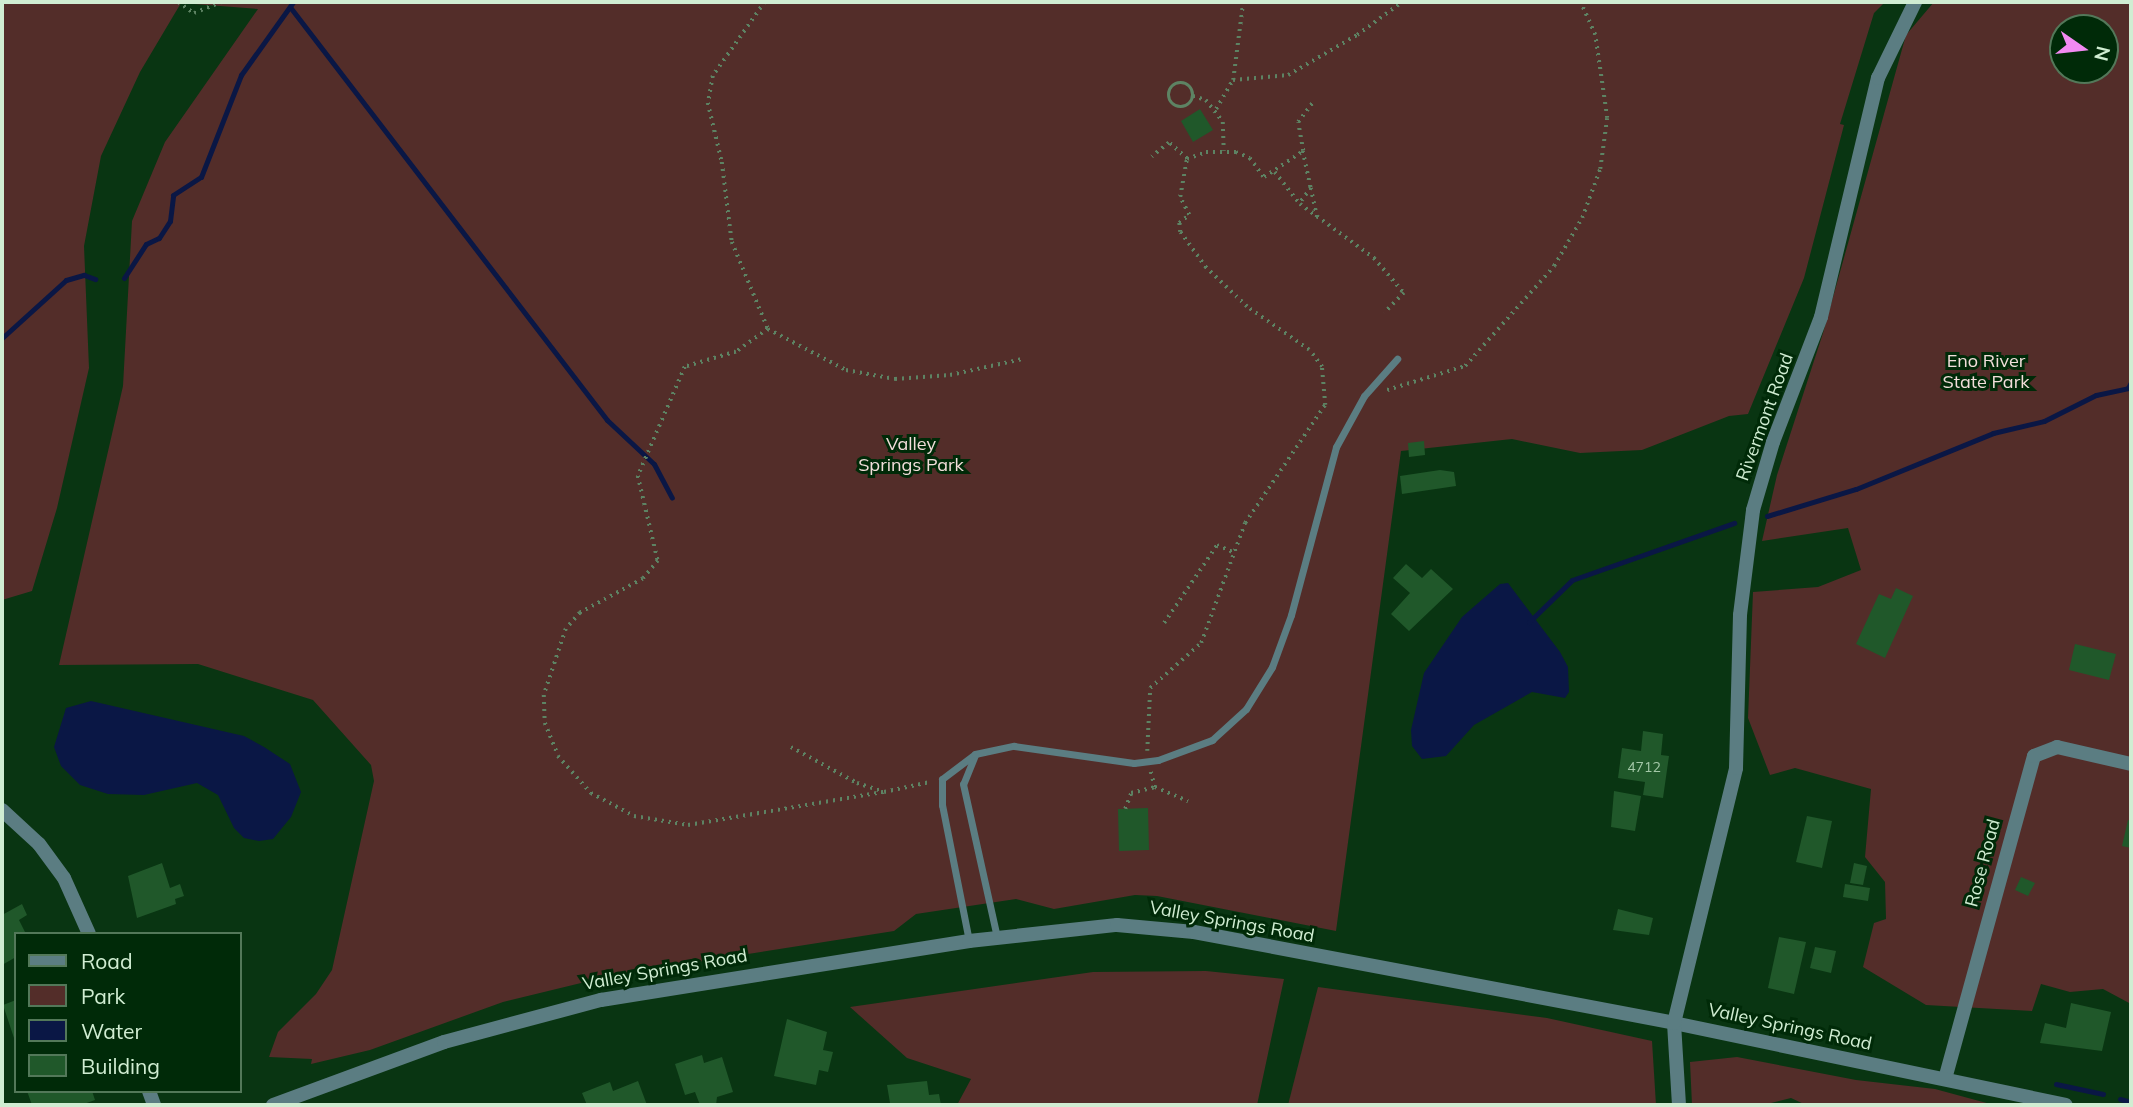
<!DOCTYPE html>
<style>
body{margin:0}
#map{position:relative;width:2133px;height:1107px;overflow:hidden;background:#093512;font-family:Mulish,sans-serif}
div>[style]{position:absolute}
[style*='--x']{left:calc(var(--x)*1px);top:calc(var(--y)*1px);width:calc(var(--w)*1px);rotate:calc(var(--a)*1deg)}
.green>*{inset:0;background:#532d29}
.water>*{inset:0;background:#0a1745}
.stream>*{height:5px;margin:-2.5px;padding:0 2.5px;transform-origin:2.5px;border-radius:2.5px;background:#0a1745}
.building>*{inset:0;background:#20582a}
.path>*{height:3.5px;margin-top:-1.75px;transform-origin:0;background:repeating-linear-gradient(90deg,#5d8363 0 2px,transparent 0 7px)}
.path>.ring{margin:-1.75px;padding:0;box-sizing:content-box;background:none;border:3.5px solid #5d8363;border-radius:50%}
.service>*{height:7px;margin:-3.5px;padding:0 3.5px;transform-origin:3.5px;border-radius:3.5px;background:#5b7d82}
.minor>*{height:14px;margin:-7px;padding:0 7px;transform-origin:7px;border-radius:7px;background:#5b7d82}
span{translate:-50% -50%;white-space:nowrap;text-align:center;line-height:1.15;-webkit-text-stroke:6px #002a08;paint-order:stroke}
.number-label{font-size:14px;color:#a4c8a8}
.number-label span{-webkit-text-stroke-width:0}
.park-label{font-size:18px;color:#f3dedb}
.street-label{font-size:18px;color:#d0edd2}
.frame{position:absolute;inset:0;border:4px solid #d0edd2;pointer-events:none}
.legend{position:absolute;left:14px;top:932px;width:228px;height:161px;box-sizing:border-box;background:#002a08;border:2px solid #537859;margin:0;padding:9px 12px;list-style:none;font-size:21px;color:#d0edd2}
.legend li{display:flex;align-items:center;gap:14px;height:35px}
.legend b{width:35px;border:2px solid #537859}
.north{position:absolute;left:2049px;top:14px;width:70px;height:70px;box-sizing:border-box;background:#002a08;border:2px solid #537859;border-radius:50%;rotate:104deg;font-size:19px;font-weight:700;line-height:28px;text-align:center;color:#d0edd2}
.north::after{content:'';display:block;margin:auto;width:24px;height:32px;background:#f28af2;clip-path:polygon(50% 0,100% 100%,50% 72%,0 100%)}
</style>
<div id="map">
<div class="green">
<i style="clip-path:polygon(2px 2px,1885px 2px,1874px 13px,1840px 124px,1844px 125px,1804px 278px,1748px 414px,1729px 416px,1642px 450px,1580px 453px,1512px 439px,1401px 451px,1336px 931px,1157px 896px,1135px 895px,1054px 909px,1016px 899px,916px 914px,894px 931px,614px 975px,503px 1002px,370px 1050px,311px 1064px,312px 1059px,269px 1057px,278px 1032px,316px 994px,332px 970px,374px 781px,371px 765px,313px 700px,198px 664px,59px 665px,123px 386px,132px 221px,165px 142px,258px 9px,181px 3px,140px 72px,101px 156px,84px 246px,89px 368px,57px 508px,32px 591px,2px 600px)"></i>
<i style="clip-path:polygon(evenodd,1934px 2px,2131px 2px,2131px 1004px,2103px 989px,2070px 992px,2041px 984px,2032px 1011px,1926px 1005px,1863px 967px,1874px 923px,1886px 919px,1885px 882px,1865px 857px,1871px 789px,1795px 768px,1770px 775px,1748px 718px,1753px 592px,1818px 587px,1861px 570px,1848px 528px,1762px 541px,1777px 475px,1823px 333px,1906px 35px,1934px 2px,2063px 28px,2105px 28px,2105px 70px,2063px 70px,2063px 28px)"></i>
<i style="clip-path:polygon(1206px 971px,1284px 979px,1257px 1105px,957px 1105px,971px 1079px,907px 1058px,850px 1007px,1093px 972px)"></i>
<i style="clip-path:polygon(1318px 987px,1547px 1018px,1652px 1041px,1656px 1105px,1288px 1105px)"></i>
<i style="clip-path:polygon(1737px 1057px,1856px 1080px,1935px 1089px,1994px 1105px,1806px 1105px,1791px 1098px,1763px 1105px,1692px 1105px,1690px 1062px)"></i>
</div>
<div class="water">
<i style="clip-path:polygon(1508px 583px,1560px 652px,1568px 667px,1569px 692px,1565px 698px,1532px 692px,1474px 725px,1446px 756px,1422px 759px,1412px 746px,1411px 730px,1424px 673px,1462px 617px,1500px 584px)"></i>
<i style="clip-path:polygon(91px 701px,244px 736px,264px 747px,290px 764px,301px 792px,291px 817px,273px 839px,259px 841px,244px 838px,234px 828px,218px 795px,197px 783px,144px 795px,108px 794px,80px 785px,61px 766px,54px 747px,66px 708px)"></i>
</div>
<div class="stream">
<i style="--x:290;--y:7;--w:521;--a:52.49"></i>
<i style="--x:607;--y:420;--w:64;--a:43.1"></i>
<i style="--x:654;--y:464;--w:38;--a:62"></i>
<i style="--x:124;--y:278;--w:40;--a:-57.1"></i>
<i style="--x:146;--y:244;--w:14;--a:-25"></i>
<i style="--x:159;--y:238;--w:20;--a:-57"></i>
<i style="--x:170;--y:221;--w:26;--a:-83"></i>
<i style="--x:173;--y:195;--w:33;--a:-33"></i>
<i style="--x:201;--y:177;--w:110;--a:-68.6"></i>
<i style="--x:241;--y:75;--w:90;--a:-54.5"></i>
<i style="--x:2;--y:338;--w:86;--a:-42.2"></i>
<i style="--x:66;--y:280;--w:19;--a:-16"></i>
<i style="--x:84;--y:275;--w:12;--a:20"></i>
<i style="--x:1767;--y:516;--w:93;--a:-16.9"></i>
<i style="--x:1856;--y:489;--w:148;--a:-22.2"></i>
<i style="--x:1993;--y:433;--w:52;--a:-13.2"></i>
<i style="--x:2044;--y:421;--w:58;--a:-26.6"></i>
<i style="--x:2096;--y:395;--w:33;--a:-12"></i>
<i style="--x:2128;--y:388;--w:7;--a:-63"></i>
<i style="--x:1529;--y:622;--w:60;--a:-44.3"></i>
<i style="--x:1572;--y:580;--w:172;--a:-19.4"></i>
<i style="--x:2056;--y:1084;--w:48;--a:12"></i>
<i style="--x:2120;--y:1099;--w:11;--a:15"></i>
</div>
<div class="building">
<i style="clip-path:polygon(1200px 109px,1213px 130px,1193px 142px,1181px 121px)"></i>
<i style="clip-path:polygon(1424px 441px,1425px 455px,1409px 457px,1408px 443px)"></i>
<i style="clip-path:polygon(1440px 470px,1454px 472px,1456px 486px,1402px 494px,1400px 476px)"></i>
<i style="clip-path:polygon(1406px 564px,1422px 578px,1431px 569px,1453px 589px,1409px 631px,1391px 614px,1410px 593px,1393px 578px)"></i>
<i style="clip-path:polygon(1896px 588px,1913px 596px,1885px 658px,1856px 644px,1879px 594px,1891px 599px)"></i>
<i style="clip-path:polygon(2075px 644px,2116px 654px,2109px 680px,2069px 670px)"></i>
<i style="clip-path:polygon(1643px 731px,1663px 734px,1661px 755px,1669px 756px,1663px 798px,1643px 795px,1645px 782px,1618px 778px,1622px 748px,1641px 751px)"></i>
<i style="clip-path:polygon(1614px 791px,1641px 796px,1635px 831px,1611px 827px)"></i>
<i style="clip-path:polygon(1148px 808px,1149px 850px,1119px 851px,1118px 809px)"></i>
<i style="clip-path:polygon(1807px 816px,1832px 821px,1822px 868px,1796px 862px)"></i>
<i style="clip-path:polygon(2128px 820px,2131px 821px,2131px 848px,2122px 846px)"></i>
<i style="clip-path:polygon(162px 863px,170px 888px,180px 884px,184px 896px,175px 899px,176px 904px,137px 918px,128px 876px)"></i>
<i style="clip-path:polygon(1854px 863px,1867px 866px,1863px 885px,1850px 883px)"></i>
<i style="clip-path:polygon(2021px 877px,2035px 883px,2028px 896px,2015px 890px)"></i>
<i style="clip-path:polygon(1845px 884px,1870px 888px,1868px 901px,1843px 897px)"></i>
<i style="clip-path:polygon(22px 904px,27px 915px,19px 920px,26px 934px,16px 934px,16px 957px,2px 965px,2px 915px)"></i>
<i style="clip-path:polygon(1618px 909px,1653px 918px,1649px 935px,1613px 930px)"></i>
<i style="clip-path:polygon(1779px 937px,1806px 942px,1794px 994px,1768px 988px)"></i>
<i style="clip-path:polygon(1815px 947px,1836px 951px,1831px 973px,1810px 968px)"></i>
<i style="clip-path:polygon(16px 1000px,16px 1041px,15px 1041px,3px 1005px)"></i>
<i style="clip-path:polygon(2071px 1003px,2111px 1012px,2102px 1051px,2040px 1043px,2045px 1023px,2066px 1028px)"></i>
<i style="clip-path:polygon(787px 1019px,827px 1032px,823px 1050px,833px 1052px,828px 1072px,819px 1070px,816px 1085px,774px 1076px)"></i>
<i style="clip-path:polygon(702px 1055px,704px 1063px,722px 1057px,733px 1092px,717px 1097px,716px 1105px,700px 1105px,695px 1092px,685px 1095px,675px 1064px)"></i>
<i style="clip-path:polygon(638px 1081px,647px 1105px,587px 1105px,582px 1093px,610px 1082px,613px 1091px)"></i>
<i style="clip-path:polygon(927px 1081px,929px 1095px,939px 1094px,941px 1105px,890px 1103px,887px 1085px)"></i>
<i style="clip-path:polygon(27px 1091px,92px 1091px,95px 1100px,81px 1105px,32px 1105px)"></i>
</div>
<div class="path">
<i style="--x:178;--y:2;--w:19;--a:35"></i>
<i style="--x:194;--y:13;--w:29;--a:-22"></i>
<i style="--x:765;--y:2;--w:90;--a:125.1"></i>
<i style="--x:713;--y:76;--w:27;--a:100"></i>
<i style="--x:708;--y:103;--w:61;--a:76.7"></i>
<i style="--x:722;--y:162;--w:81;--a:82.9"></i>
<i style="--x:732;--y:242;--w:94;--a:67.5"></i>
<i style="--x:768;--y:329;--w:39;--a:144"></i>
<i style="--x:736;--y:352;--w:53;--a:163.6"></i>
<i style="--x:685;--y:367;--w:119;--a:113.3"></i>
<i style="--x:638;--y:476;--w:87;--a:76.8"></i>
<i style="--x:658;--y:561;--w:23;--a:130"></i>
<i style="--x:643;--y:579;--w:72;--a:151.6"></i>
<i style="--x:580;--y:613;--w:21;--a:131"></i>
<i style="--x:566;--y:629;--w:70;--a:108.4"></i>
<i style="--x:544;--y:695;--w:28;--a:88"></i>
<i style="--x:545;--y:723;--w:35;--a:68"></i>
<i style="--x:558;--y:756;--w:50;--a:48.3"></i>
<i style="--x:591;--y:793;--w:49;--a:28.1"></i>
<i style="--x:634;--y:816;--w:55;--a:9.5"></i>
<i style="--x:688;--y:825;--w:199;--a:-9.6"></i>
<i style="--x:1233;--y:80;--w:55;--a:-5.2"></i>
<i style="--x:1288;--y:75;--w:80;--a:-30.1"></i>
<i style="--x:1357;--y:35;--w:56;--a:-36.3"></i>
<i class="ring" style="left:1169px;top:83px;width:20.5px;height:20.5px"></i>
<i style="--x:1193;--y:96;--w:14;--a:17"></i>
<i style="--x:1206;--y:100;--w:28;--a:52"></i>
<i style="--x:1223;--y:122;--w:29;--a:88"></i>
<i style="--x:1216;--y:109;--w:34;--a:-60"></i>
<i style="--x:1233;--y:80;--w:79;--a:-82.7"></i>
<i style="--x:1303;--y:151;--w:29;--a:-100"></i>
<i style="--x:1298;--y:122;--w:25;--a:-53"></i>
<i style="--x:1187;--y:159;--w:20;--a:-20"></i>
<i style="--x:1206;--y:152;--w:30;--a:0"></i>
<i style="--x:1236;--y:152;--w:15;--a:23"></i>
<i style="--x:1250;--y:158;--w:24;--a:54"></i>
<i style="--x:1264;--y:177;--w:47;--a:-33.7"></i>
<i style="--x:1303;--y:151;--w:38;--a:78"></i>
<i style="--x:1311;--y:188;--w:19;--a:126"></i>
<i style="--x:1275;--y:172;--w:41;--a:52"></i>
<i style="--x:1300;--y:204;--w:92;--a:36.1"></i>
<i style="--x:1374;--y:258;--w:46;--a:49.4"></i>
<i style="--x:1404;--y:293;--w:28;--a:134"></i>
<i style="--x:1311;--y:188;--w:30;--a:78"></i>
<i style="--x:768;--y:329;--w:88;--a:27.7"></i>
<i style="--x:846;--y:370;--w:50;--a:10.4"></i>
<i style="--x:895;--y:379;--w:55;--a:-4.2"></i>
<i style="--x:950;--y:375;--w:74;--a:-12.5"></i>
<i style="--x:1387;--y:390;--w:82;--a:-17.1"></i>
<i style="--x:1465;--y:366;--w:134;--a:-48.3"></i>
<i style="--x:1554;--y:266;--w:56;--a:-59.7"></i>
<i style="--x:1582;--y:218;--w:52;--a:-69.8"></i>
<i style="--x:1600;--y:169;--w:51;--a:-82.2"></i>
<i style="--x:1607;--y:118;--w:84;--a:-98.2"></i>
<i style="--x:1595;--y:35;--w:36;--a:-114"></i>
<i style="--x:1164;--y:623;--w:94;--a:-55.8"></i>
<i style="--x:1217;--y:545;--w:17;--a:24"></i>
<i style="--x:791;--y:747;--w:75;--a:28.6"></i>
<i style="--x:857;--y:783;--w:28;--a:18"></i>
<i style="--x:884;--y:792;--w:47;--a:-12.3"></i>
<i style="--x:1147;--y:751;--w:63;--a:-87.3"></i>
<i style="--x:1150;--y:688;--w:68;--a:-41.4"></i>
<i style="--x:1201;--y:643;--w:128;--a:-69.9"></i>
<i style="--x:1245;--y:523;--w:143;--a:-55.9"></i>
<i style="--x:1325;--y:405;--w:38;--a:-95"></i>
<i style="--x:1322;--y:367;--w:21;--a:-127"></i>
<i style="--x:1309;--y:350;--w:75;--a:-145.3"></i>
<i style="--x:1247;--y:307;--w:57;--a:-136.4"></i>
<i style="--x:1206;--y:268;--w:44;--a:-125.8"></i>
<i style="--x:1180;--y:232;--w:9;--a:-96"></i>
<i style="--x:1179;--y:223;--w:13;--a:-39"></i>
<i style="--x:1189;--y:215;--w:20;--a:-117"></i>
<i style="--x:1180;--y:197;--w:39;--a:-80"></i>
<i style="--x:1187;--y:159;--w:24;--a:-138"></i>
<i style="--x:1169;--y:143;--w:22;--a:141"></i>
<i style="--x:1151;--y:772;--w:16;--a:75"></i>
<i style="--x:1155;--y:787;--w:36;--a:23"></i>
<i style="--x:1125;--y:809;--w:17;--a:-69"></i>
<i style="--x:1131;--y:793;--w:25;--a:-14"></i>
</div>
<div class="service">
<i style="--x:975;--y:755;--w:31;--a:112"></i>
<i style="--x:963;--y:784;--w:157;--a:77.5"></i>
<i style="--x:969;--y:941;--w:139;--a:-101.2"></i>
<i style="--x:942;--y:805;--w:26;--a:-90"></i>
<i style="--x:942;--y:779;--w:41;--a:-37.1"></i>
<i style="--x:975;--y:754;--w:40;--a:-12"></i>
<i style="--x:1014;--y:746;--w:121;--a:8.1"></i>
<i style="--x:1134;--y:763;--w:24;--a:-7"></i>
<i style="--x:1158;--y:760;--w:58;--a:-20.3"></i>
<i style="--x:1212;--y:740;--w:46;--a:-42.4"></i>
<i style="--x:1246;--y:709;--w:49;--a:-58.2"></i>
<i style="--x:1272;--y:667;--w:55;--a:-69.9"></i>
<i style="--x:1291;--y:615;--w:174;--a:-75"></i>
<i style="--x:1336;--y:447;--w:58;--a:-61.2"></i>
<i style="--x:1364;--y:396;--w:50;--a:-48.3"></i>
</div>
<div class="minor">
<i style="--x:2;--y:810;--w:50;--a:42.6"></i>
<i style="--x:39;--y:844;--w:42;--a:53.7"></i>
<i style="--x:64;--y:878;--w:61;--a:65.9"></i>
<i style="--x:1945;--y:1079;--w:335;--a:-74.6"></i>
<i style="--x:2034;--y:756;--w:25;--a:-21"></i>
<i style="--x:2057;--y:747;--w:76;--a:12.9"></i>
<i style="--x:149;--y:1091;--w:15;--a:70"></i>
<i style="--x:273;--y:1105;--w:182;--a:-20.2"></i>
<i style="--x:444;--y:1042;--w:163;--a:-15"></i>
<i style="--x:601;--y:1000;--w:373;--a:-9.1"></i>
<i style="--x:969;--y:941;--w:149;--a:-6.2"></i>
<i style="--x:1117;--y:925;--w:77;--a:5.2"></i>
<i style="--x:1194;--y:932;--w:489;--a:10.7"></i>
<i style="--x:1674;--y:1023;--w:400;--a:11.8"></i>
<i style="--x:1679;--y:1105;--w:82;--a:-93.5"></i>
<i style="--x:1674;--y:1023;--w:262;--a:-76.3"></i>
<i style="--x:1736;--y:768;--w:153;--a:-88.5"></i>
<i style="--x:1740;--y:615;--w:106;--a:-82.9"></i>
<i style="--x:1753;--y:510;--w:71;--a:-73.6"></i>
<i style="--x:1773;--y:442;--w:134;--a:-69"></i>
<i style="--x:1821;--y:317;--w:246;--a:-76.6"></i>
<i style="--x:1878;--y:78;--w:85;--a:-64"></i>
</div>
<div class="number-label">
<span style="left:1644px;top:767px">4712</span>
</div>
<div class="park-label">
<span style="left:1986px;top:372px">Eno River<br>State Park</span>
<span style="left:911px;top:455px">Valley<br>Springs Park</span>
</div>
<div class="street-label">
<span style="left:1765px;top:417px;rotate:-70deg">Rivermont Road</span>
<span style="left:1983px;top:863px;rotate:-75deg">Rose Road</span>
<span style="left:1232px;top:922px;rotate:10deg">Valley Springs Road</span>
<span style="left:665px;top:970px;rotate:-10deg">Valley Springs Road</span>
<span style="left:1790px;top:1027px;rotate:12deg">Valley Springs Road</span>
</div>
<div class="frame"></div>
<ul class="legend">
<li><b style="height:9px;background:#5b7d82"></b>Road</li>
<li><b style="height:19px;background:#532d29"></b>Park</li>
<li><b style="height:19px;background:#0a1745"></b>Water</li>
<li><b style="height:19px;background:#20582a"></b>Building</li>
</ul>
<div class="north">N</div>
</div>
